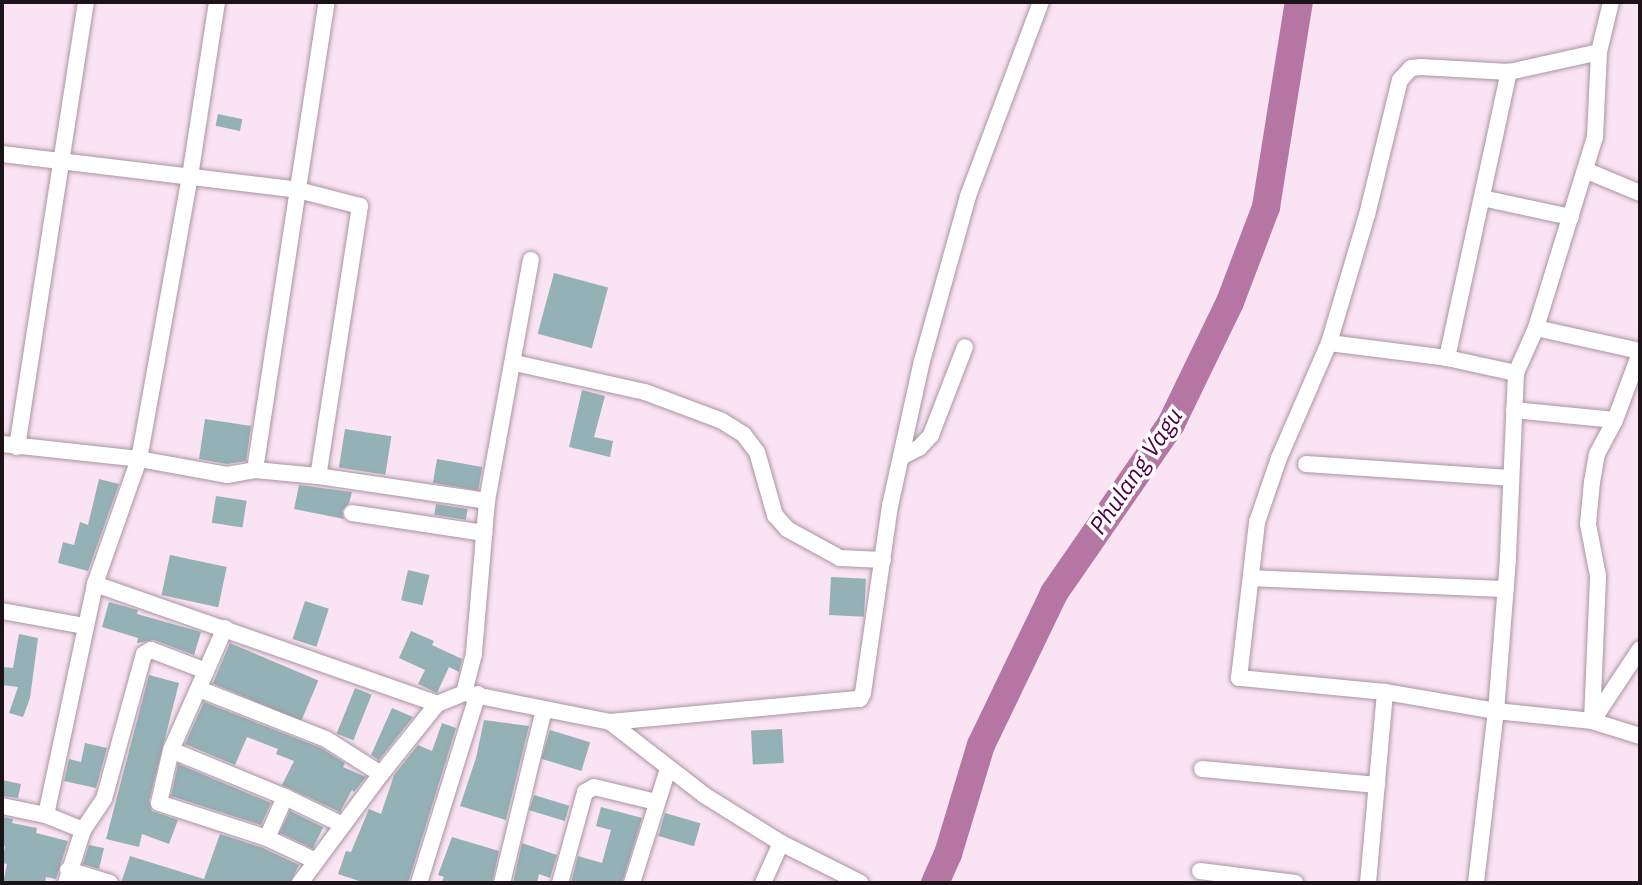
<!DOCTYPE html>
<style>
body{margin:0}
#map{position:relative;width:1642px;height:885px;overflow:hidden;background:#fae3f2;font-family:"IBM Plex Sans",sans-serif}
div>[style]{position:absolute}
[style*='--x']{left:calc(var(--x)*1px);top:calc(var(--y)*1px);width:calc(var(--w)*1px);rotate:calc(var(--a)*1deg)}
.river>*{height:28px;margin:-14px;padding:0 14px;transform-origin:14px;border-radius:14px;background:#b576a4}
.building>*{inset:0;background:#94b1b6;transform-origin:0 0}
.roads{filter:drop-shadow(0 0 2px #a994a2) drop-shadow(0 0 2px #a994a2)}
.minor>*{height:16px;margin:-8px;padding:0 8px;transform-origin:8px;border-radius:8px;background:#fff}
span{translate:-50% -50%;white-space:nowrap;text-align:center;line-height:1.15;-webkit-text-stroke:7px #fff;paint-order:stroke}
.water-label{font-size:24px;color:#4f0041;font-style:italic}
.frame{position:absolute;inset:0;border:4px solid #1b1318;pointer-events:none}
</style>
<div id="map">
<div class="river">
<div style="--x:935;--y:883;--w:32;--a:-66"></div>
<div style="--x:948;--y:854;--w:114;--a:-73.2"></div>
<div style="--x:981;--y:745;--w:169;--a:-64.3"></div>
<div style="--x:1054;--y:593;--w:206;--a:-55.3"></div>
<div style="--x:1171;--y:424;--w:136;--a:-64.2"></div>
<div style="--x:1230;--y:302;--w:102;--a:-69.2"></div>
<div style="--x:1266;--y:207;--w:208;--a:-80.9"></div>
</div>
<div class="building">
<div style="left:218px;top:114px;width:25px;height:12px;rotate:12deg"></div>
<div style="left:554px;top:273px;width:56px;height:63px;rotate:15deg"></div>
<div style="clip-path:polygon(582px 390px,605px 396px,594px 437px,613px 441px,610px 457px,569px 447px)"></div>
<div style="clip-path:polygon(205px 419px,251px 426px,246px 461px,227px 464px,199px 459px)"></div>
<div style="left:345px;top:429px;width:47px;height:39px;rotate:9deg"></div>
<div style="left:437px;top:459px;width:46px;height:24px;rotate:10deg"></div>
<div style="clip-path:polygon(99px 479px,119px 484px,88px 571px,58px 563px,63px 542px,74px 545px,80px 522px,88px 525px)"></div>
<div style="clip-path:polygon(299px 485px,352px 492px,349px 503px,342px 511px,344px 519px,294px 509px)"></div>
<div style="left:216px;top:496px;width:31px;height:27px;rotate:9deg"></div>
<div style="left:436px;top:504px;width:32px;height:11px;rotate:9deg"></div>
<div style="left:170px;top:555px;width:58px;height:41px;rotate:12deg"></div>
<div style="left:408px;top:570px;width:22px;height:31px;rotate:13deg"></div>
<div style="left:831px;top:577px;width:35px;height:38px;rotate:3deg"></div>
<div style="left:305px;top:601px;width:25px;height:40px;rotate:18deg"></div>
<div style="clip-path:polygon(109px 602px,138px 610px,137px 614px,201px 632px,194px 655px,154px 640px,137px 643px,138px 638px,102px 627px)"></div>
<div style="clip-path:polygon(411px 631px,434px 641px,432px 645px,462px 659px,459px 672px,449px 667px,437px 693px,418px 684px,425px 670px,399px 658px)"></div>
<div style="clip-path:polygon(19px 634px,38px 638px,30px 698px,23px 717px,9px 713px,18px 687px,2px 685px,2px 667px,13px 668px)"></div>
<div style="left:230px;top:643px;width:96px;height:44px;rotate:23deg"></div>
<div style="clip-path:polygon(149px 675px,179px 683px,149px 801px,152px 811px,178px 820px,169px 844px,142px 834px,139px 847px,106px 839px)"></div>
<div style="left:355px;top:688px;width:18px;height:49px;rotate:22deg"></div>
<div style="clip-path:polygon(204px 702px,321px 748px,345px 763px,343px 767px,366px 777px,354px 792px,352px 790px,340px 812px,282px 785px,294px 761px,276px 754px,278px 749px,247px 737px,235px 765px,185px 744px)"></div>
<div style="clip-path:polygon(392px 708px,413px 717px,379px 760px,371px 755px)"></div>
<div style="clip-path:polygon(484px 720px,529px 726px,506px 820px,460px 806px,476px 758px)"></div>
<div style="clip-path:polygon(442px 723px,456px 728px,409px 880px,406px 883px,365px 883px,338px 874px,346px 851px,351px 852px,369px 809px,381px 814px,394px 775px,418px 745px,432px 751px)"></div>
<div style="left:782px;top:729px;width:34px;height:31px;rotate:87deg"></div>
<div style="left:550px;top:730px;width:42px;height:30px;rotate:17deg"></div>
<div style="clip-path:polygon(85px 743px,107px 748px,96px 788px,64px 781px,69px 759px,81px 762px)"></div>
<div style="clip-path:polygon(178px 764px,271px 803px,261px 825px,171px 796px)"></div>
<div style="clip-path:polygon(2px 780px,21px 784px,18px 798px,2px 796px)"></div>
<div style="left:534px;top:795px;width:37px;height:16px;rotate:17deg"></div>
<div style="clip-path:polygon(601px 807px,642px 818px,622px 883px,571px 883px,578px 856px,602px 863px,611px 830px,596px 826px)"></div>
<div style="left:290px;top:811px;width:37px;height:24px;rotate:26deg"></div>
<div style="left:665px;top:813px;width:37px;height:24px;rotate:16deg"></div>
<div style="clip-path:polygon(2px 817px,13px 819px,12px 823px,37px 828px,36px 833px,68px 841px,56px 879px,46px 877px,45px 883px,3px 883px,7px 864px,2px 863px,5px 846px,2px 846px)"></div>
<div style="clip-path:polygon(220px 834px,263px 848px,299px 865px,290px 883px,121px 883px,130px 856px,204px 879px)"></div>
<div style="clip-path:polygon(452px 837px,499px 851px,492px 883px,441px 883px,444px 877px,438px 875px)"></div>
<div style="clip-path:polygon(522px 843px,557px 855px,550px 878px,539px 874px,537px 883px,513px 883px)"></div>
<div style="clip-path:polygon(89px 845px,104px 848px,99px 869px,83px 864px)"></div>
</div>
<div class="roads">
<div class="minor">
<div style="--x:217;--y:2;--w:176;--a:98.8"></div>
<div style="--x:190;--y:176;--w:288;--a:100.2"></div>
<div style="--x:139;--y:459;--w:133;--a:109.4"></div>
<div style="--x:95;--y:584;--w:362;--a:19.3"></div>
<div style="--x:437;--y:704;--w:29;--a:-22"></div>
<div style="--x:464;--y:693;--w:149;--a:11.2"></div>
<div style="--x:610;--y:722;--w:119;--a:37.8"></div>
<div style="--x:704;--y:795;--w:91;--a:31.9"></div>
<div style="--x:781;--y:843;--w:89;--a:26.6"></div>
<div style="--x:1611;--y:2;--w:51;--a:103.5"></div>
<div style="--x:1599;--y:52;--w:85;--a:92.7"></div>
<div style="--x:1595;--y:137;--w:200;--a:107.2"></div>
<div style="--x:1536;--y:328;--w:107;--a:12.5"></div>
<div style="--x:2;--y:154;--w:298;--a:6.9"></div>
<div style="--x:298;--y:190;--w:64;--a:14.5"></div>
<div style="--x:360;--y:206;--w:273;--a:98.8"></div>
<div style="--x:1585;--y:170;--w:60;--a:22.7"></div>
<div style="--x:1482;--y:198;--w:91;--a:12.1"></div>
<div style="--x:1536;--y:328;--w:49;--a:114"></div>
<div style="--x:1516;--y:373;--w:186;--a:92.5"></div>
<div style="--x:1508;--y:559;--w:152;--a:94.5"></div>
<div style="--x:1496;--y:711;--w:97;--a:5.9"></div>
<div style="--x:1592;--y:721;--w:50;--a:17.4"></div>
<div style="--x:1329;--y:343;--w:119;--a:7.2"></div>
<div style="--x:1447;--y:358;--w:71;--a:12.3"></div>
<div style="--x:1447;--y:358;--w:293;--a:-77.8"></div>
<div style="--x:515;--y:363;--w:133;--a:12.6"></div>
<div style="--x:645;--y:392;--w:82;--a:20.6"></div>
<div style="--x:722;--y:421;--w:26;--a:32"></div>
<div style="--x:744;--y:435;--w:21;--a:53"></div>
<div style="--x:757;--y:452;--w:66;--a:74.1"></div>
<div style="--x:775;--y:515;--w:18;--a:49"></div>
<div style="--x:787;--y:529;--w:60;--a:28.7"></div>
<div style="--x:840;--y:558;--w:43;--a:2.7"></div>
<div style="--x:1514;--y:410;--w:101;--a:5.7"></div>
<div style="--x:2;--y:444;--w:138;--a:6.2"></div>
<div style="--x:139;--y:459;--w:89;--a:10.3"></div>
<div style="--x:227;--y:475;--w:28;--a:-10"></div>
<div style="--x:255;--y:470;--w:63;--a:5.4"></div>
<div style="--x:318;--y:476;--w:171;--a:8.4"></div>
<div style="--x:487;--y:501;--w:154;--a:94.9"></div>
<div style="--x:474;--y:654;--w:40;--a:104.4"></div>
<div style="--x:17;--y:447;--w:450;--a:-81.2"></div>
<div style="--x:901;--y:457;--w:20;--a:-27"></div>
<div style="--x:919;--y:448;--w:18;--a:-47"></div>
<div style="--x:931;--y:435;--w:94;--a:-68.9"></div>
<div style="--x:1306;--y:464;--w:204;--a:3.9"></div>
<div style="--x:255;--y:470;--w:474;--a:-81.3"></div>
<div style="--x:487;--y:501;--w:245;--a:-79.7"></div>
<div style="--x:352;--y:513;--w:134;--a:8.6"></div>
<div style="--x:1251;--y:578;--w:255;--a:2.5"></div>
<div style="--x:2;--y:611;--w:83;--a:10.4"></div>
<div style="--x:206;--y:671;--w:86;--a:113.9"></div>
<div style="--x:171;--y:750;--w:54;--a:102.8"></div>
<div style="--x:159;--y:803;--w:114;--a:18"></div>
<div style="--x:267;--y:838;--w:54;--a:25.1"></div>
<div style="--x:199;--y:689;--w:136;--a:21.5"></div>
<div style="--x:326;--y:739;--w:65;--a:32.5"></div>
<div style="--x:1593;--y:720;--w:85;--a:-56.5"></div>
<div style="--x:1592;--y:721;--w:145;--a:-87.6"></div>
<div style="--x:1598;--y:576;--w:53;--a:-100.9"></div>
<div style="--x:1588;--y:524;--w:42;--a:-84.6"></div>
<div style="--x:1592;--y:482;--w:28;--a:-80"></div>
<div style="--x:1597;--y:454;--w:38;--a:-62"></div>
<div style="--x:1615;--y:420;--w:72;--a:-69.5"></div>
<div style="--x:610;--y:722;--w:251;--a:-5.3"></div>
<div style="--x:860;--y:699;--w:7;--a:-63"></div>
<div style="--x:863;--y:693;--w:189;--a:-81.8"></div>
<div style="--x:890;--y:506;--w:148;--a:-77.6"></div>
<div style="--x:922;--y:361;--w:171;--a:-74.4"></div>
<div style="--x:968;--y:196;--w:207;--a:-69.4"></div>
<div style="--x:171;--y:750;--w:123;--a:22.4"></div>
<div style="--x:285;--y:797;--w:64;--a:25.8"></div>
<div style="--x:1202;--y:769;--w:176;--a:5.2"></div>
<div style="--x:2;--y:806;--w:45;--a:11.6"></div>
<div style="--x:83;--y:830;--w:40;--a:-158"></div>
<div style="--x:46;--y:815;--w:236;--a:-78"></div>
<div style="--x:267;--y:838;--w:45;--a:-66.3"></div>
<div style="--x:68;--y:870;--w:44;--a:17.2"></div>
<div style="--x:1200;--y:871;--w:96;--a:7.2"></div>
<div style="--x:66;--y:883;--w:56;--a:-72.2"></div>
<div style="--x:83;--y:830;--w:37;--a:-56"></div>
<div style="--x:104;--y:799;--w:150;--a:-74.6"></div>
<div style="--x:144;--y:654;--w:8;--a:-30"></div>
<div style="--x:151;--y:650;--w:59;--a:20.9"></div>
<div style="--x:206;--y:671;--w:47;--a:-66.2"></div>
<div style="--x:300;--y:883;--w:136;--a:-53.4"></div>
<div style="--x:381;--y:774;--w:90;--a:-51.3"></div>
<div style="--x:419;--y:883;--w:198;--a:-72.7"></div>
<div style="--x:502;--y:883;--w:178;--a:-76.4"></div>
<div style="--x:560;--y:883;--w:94;--a:-74.6"></div>
<div style="--x:585;--y:792;--w:10;--a:-29"></div>
<div style="--x:594;--y:787;--w:64;--a:13.6"></div>
<div style="--x:632;--y:883;--w:120;--a:-72.5"></div>
<div style="--x:763;--y:883;--w:44;--a:-65.8"></div>
<div style="--x:1368;--y:883;--w:192;--a:-84.9"></div>
<div style="--x:1476;--y:883;--w:173;--a:-83.4"></div>
<div style="--x:1496;--y:711;--w:113;--a:-170.3"></div>
<div style="--x:1385;--y:692;--w:147;--a:-174.5"></div>
<div style="--x:1239;--y:678;--w:157;--a:-83.4"></div>
<div style="--x:1257;--y:522;--w:68;--a:-71"></div>
<div style="--x:1279;--y:458;--w:125;--a:-66.5"></div>
<div style="--x:1329;--y:343;--w:134;--a:-73.5"></div>
<div style="--x:1367;--y:215;--w:139;--a:-76.3"></div>
<div style="--x:1400;--y:80;--w:16;--a:-47"></div>
<div style="--x:1411;--y:68;--w:10;--a:-6"></div>
<div style="--x:1421;--y:67;--w:88;--a:3.3"></div>
<div style="--x:1509;--y:72;--w:92;--a:-12.5"></div>
</div>
</div>
<div class="water-label">
<span style="left:1136px;top:471px;rotate:-56deg">Phulang Vagu</span>
</div>
<div class="frame"></div>
</div>
